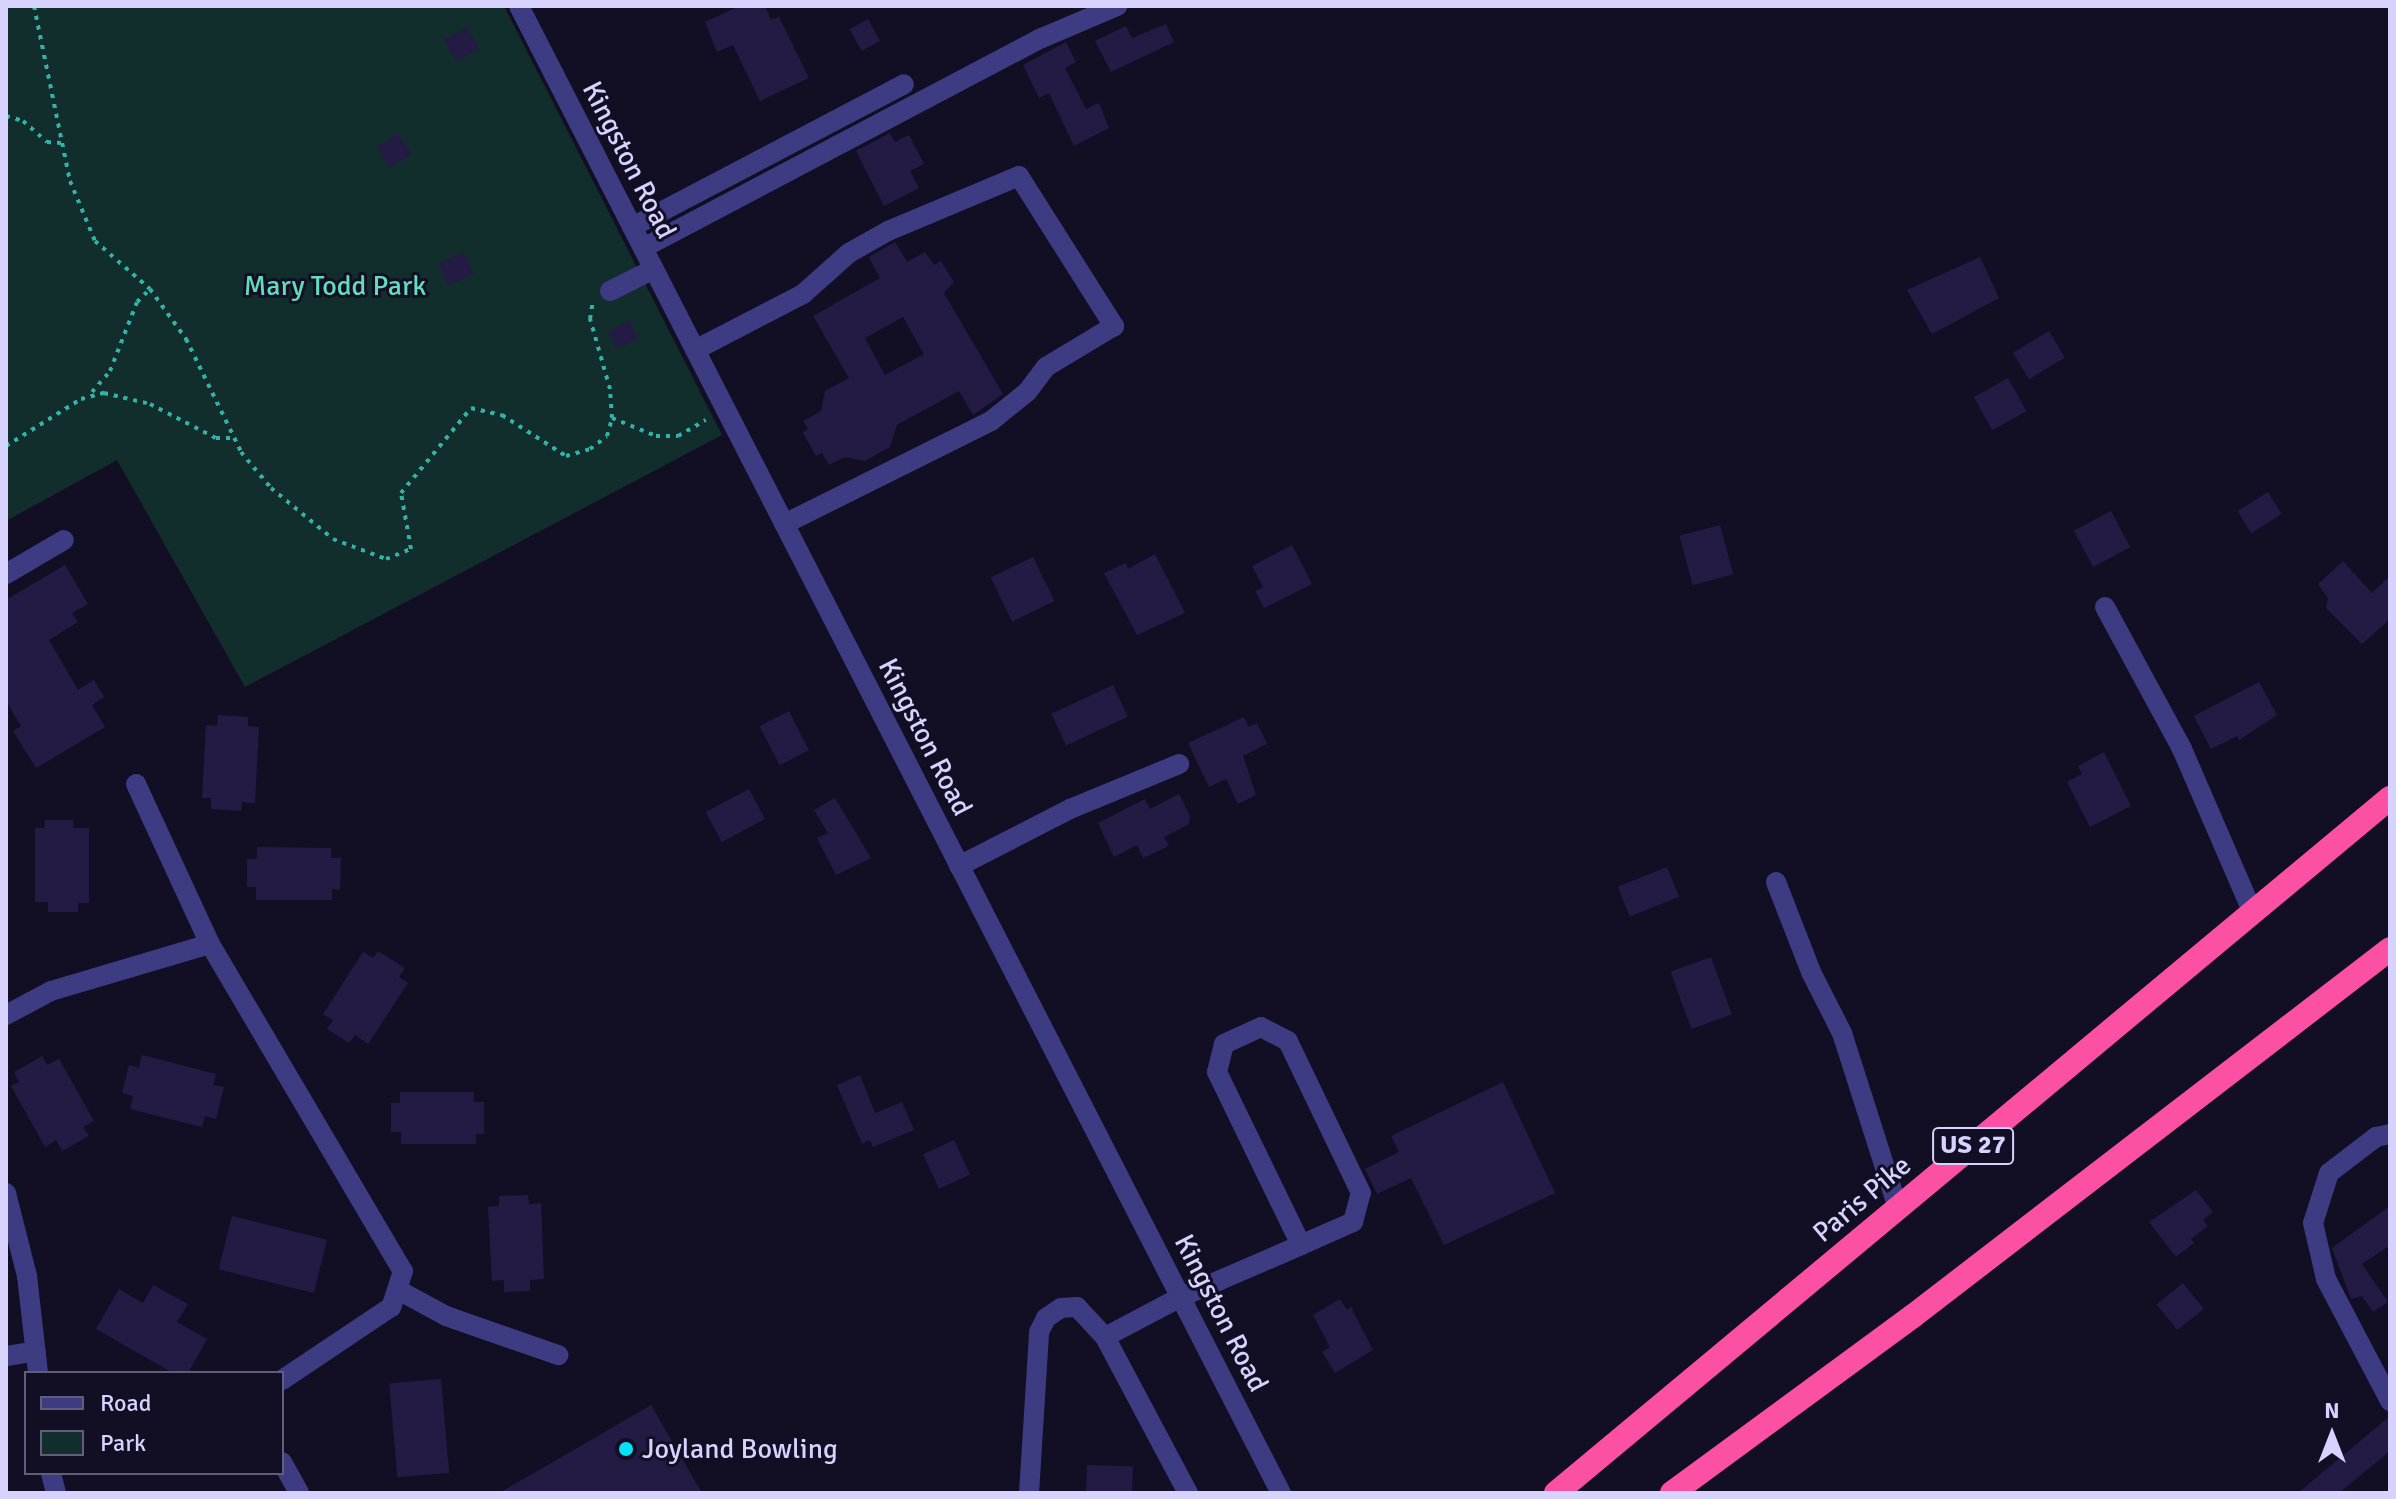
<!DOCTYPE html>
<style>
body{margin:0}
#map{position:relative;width:2396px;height:1499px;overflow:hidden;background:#120f24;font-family:Signika,sans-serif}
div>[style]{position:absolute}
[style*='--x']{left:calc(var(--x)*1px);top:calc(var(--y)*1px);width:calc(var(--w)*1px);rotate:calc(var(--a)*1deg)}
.green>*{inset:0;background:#122e2c}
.building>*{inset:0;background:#231b44;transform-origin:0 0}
.path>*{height:4px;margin-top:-2px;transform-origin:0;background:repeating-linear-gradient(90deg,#31b3aa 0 4px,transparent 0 10px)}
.minor>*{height:20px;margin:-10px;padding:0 10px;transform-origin:10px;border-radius:10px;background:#3d3b82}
.highway>*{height:24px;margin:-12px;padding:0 12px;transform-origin:12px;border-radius:12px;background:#fb50a4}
.dots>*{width:22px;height:22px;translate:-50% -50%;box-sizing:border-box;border:4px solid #120f24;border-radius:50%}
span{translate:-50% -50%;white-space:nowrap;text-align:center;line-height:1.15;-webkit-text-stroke:6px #120f24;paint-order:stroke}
.shield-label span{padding:2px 6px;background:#120f24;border:2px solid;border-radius:6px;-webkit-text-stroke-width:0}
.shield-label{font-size:26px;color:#d7d2fe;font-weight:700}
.street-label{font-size:28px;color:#d7d2fe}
.park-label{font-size:28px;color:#60ddbc}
.poi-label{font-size:28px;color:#d7d2fe}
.left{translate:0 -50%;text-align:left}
.frame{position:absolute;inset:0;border:8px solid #d7d2fe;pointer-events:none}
.legend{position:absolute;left:24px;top:1371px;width:260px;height:104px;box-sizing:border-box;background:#120f24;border:2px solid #615d7b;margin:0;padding:10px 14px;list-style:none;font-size:24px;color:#d7d2fe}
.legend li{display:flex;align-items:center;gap:16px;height:40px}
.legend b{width:40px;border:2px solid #615d7b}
.north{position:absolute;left:2292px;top:1395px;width:80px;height:80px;-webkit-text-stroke:6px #120f24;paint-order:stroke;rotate:0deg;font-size:22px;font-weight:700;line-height:32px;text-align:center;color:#d7d2fe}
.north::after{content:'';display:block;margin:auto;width:28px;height:36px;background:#d7d2fe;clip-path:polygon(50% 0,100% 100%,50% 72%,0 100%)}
</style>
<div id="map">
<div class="green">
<div style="clip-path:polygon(6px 6px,504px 6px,722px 435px,245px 687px,117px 460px,6px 521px)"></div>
</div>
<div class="building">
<div style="clip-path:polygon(740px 6px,765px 6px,771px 20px,779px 17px,809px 78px,760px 101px,733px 45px,717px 52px,705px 22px)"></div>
<div style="left:868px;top:19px;width:25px;height:21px;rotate:61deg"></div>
<div style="clip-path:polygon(1166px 24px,1174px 42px,1111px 72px,1095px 41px,1126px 26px,1132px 38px)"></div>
<div style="left:467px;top:27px;width:25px;height:26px;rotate:61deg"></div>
<div style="clip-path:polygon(1066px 42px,1076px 62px,1065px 68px,1086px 109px,1099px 103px,1109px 128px,1074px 146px,1049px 93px,1039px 98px,1023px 65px)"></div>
<div style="left:398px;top:133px;width:25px;height:26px;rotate:56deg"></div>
<div style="clip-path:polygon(890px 133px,895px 142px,909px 135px,924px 164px,910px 171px,919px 188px,884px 206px,856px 151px)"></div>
<div style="clip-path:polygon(evenodd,895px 242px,907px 262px,925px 252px,934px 265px,941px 261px,954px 282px,944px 293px,1003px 394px,973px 415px,959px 391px,897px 425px,890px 447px,865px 461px,845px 457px,829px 465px,822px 453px,816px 456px,803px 433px,808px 429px,803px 421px,821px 411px,825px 391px,849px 378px,813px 316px,880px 278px,869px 257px,895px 242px,903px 317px,924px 354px,885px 375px,865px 338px,903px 317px)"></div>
<div style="left:464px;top:252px;width:24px;height:28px;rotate:66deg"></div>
<div style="clip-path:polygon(1980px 257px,1999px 298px,1932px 334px,1907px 290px)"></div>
<div style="left:630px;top:321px;width:20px;height:24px;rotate:66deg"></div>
<div style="left:2049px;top:331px;width:31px;height:42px;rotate:59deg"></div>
<div style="left:2008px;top:378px;width:38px;height:39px;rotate:61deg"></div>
<div style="left:2268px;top:492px;width:26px;height:36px;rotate:58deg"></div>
<div style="left:2111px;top:511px;width:41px;height:42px;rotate:62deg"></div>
<div style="left:1720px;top:525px;width:51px;height:42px;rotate:75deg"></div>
<div style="clip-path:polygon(1292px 545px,1312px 584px,1264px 608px,1255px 591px,1263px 587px,1252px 566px)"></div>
<div style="clip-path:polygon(1155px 554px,1185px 613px,1137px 635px,1104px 573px,1126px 563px,1128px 569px)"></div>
<div style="left:1033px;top:557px;width:49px;height:47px;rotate:64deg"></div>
<div style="clip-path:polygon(2343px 561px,2372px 593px,2390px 576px,2390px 619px,2362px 644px,2326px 608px,2328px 598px,2318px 584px)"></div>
<div style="clip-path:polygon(65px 565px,88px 604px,72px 613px,78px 622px,49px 640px,78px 690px,94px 680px,104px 697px,92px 705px,105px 727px,36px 768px,13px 731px,21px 726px,6px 701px,6px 600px)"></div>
<div style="clip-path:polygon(2259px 682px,2277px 715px,2239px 740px,2237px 736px,2211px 749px,2194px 716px)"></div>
<div style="left:1113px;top:685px;width:35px;height:68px;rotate:65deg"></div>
<div style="left:789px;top:711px;width:44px;height:33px;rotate:63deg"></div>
<div style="clip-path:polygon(218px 715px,248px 717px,248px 726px,259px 727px,255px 803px,242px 802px,241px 811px,211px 809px,211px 798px,202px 798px,206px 725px,217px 726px)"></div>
<div style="clip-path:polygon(1244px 717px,1249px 727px,1257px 723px,1267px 744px,1243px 756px,1256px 795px,1238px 804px,1226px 779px,1209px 787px,1188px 743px)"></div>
<div style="clip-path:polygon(2104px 752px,2131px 806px,2090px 827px,2067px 782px,2082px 774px,2078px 766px)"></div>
<div style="left:749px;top:789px;width:34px;height:49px;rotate:62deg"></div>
<div style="clip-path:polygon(1179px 794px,1190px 816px,1189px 824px,1164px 837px,1169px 846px,1143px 858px,1137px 845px,1114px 857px,1098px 823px,1145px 799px,1150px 809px)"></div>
<div style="clip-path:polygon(835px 798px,871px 858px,836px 875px,817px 838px,828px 833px,814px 810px)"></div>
<div style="clip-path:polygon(45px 820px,73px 820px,73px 828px,89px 828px,89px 903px,78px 903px,78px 912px,48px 912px,48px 902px,35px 902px,35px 828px,45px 828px)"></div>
<div style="clip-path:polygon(257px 847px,331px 848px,331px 858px,341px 858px,340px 890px,332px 889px,332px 900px,256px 900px,256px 887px,247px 887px,247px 859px,257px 859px)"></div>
<div style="left:1667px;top:867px;width:32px;height:53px;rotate:68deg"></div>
<div style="clip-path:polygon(378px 951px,405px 968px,399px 977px,408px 983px,368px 1044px,355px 1035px,349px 1043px,327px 1029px,333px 1020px,323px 1014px,363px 952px,373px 958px)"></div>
<div style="left:1711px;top:957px;width:61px;height:43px;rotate:70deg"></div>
<div style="clip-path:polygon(142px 1055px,216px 1074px,213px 1085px,224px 1087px,216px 1119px,205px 1116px,202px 1127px,130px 1109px,133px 1096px,122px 1093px,129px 1065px,139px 1068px)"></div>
<div style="clip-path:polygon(42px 1056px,47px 1065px,59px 1059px,94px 1121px,83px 1127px,89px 1136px,62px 1151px,56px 1140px,45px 1147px,11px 1086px,19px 1082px,14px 1072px)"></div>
<div style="clip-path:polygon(860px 1075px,875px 1113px,902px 1102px,914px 1130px,873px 1147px,870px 1140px,862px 1144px,837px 1085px)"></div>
<div style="clip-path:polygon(1503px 1082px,1555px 1193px,1444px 1245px,1411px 1178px,1377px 1194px,1365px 1169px,1399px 1152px,1391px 1136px)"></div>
<div style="clip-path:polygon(400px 1092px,474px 1092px,474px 1102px,484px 1102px,484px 1134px,476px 1134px,476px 1144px,401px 1144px,401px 1132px,391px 1132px,391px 1103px,400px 1103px)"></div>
<div style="left:954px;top:1140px;width:38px;height:34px;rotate:65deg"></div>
<div style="clip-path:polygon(2196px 1190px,2213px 1212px,2203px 1220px,2208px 1226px,2191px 1239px,2194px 1243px,2176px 1257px,2149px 1222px)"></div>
<div style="clip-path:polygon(528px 1195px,529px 1204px,541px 1203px,544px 1279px,530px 1280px,530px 1291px,504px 1292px,504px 1280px,492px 1281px,488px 1207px,499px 1206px,499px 1196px)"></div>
<div style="clip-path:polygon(2390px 1206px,2390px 1245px,2362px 1264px,2388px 1302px,2373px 1312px,2362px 1296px,2351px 1299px,2332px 1248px)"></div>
<div style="left:232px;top:1216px;width:98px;height:55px;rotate:14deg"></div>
<div style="left:2183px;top:1283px;width:33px;height:34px;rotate:51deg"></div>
<div style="clip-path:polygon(153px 1285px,188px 1304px,177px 1322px,207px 1339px,188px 1373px,173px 1373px,96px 1329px,119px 1289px,143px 1303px)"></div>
<div style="clip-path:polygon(1340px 1299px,1347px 1310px,1351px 1307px,1373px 1350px,1335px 1373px,1322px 1352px,1330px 1347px,1313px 1315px)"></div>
<div style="left:441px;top:1379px;width:94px;height:52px;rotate:85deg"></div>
<div style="clip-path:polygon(651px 1405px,702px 1493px,499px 1493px,560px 1458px)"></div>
<div style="clip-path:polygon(2390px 1416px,2390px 1451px,2339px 1493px,2298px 1493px)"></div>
<div style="left:1087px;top:1465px;width:46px;height:28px;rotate:2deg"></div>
</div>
<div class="path">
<div style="--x:34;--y:6;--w:179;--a:78.4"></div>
<div style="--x:70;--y:181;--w:65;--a:67.4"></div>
<div style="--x:95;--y:241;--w:73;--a:41.1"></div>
<div style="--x:150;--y:289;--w:62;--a:54.2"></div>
<div style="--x:186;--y:339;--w:126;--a:64"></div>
<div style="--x:241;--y:452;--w:47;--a:50.2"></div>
<div style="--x:271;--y:488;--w:80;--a:39.4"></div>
<div style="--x:333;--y:539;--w:57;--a:20.7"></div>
<div style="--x:386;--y:559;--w:27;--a:-22"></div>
<div style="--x:411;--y:549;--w:57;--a:-100.1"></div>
<div style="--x:401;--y:493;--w:110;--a:-50.5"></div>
<div style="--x:471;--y:408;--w:32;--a:13"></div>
<div style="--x:502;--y:415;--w:76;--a:32.6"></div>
<div style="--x:566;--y:456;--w:25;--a:-16"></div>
<div style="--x:590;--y:449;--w:21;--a:-37"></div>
<div style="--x:607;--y:436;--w:19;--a:-74"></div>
<div style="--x:612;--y:418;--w:29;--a:-94"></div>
<div style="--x:610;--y:389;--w:73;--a:-105.9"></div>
<div style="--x:590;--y:319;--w:18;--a:-81"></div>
<div style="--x:6;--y:116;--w:18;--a:16"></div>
<div style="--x:23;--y:121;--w:32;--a:41"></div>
<div style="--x:47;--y:142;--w:14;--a:4"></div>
<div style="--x:92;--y:392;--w:28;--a:-49"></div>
<div style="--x:110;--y:371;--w:74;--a:-68.6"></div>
<div style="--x:137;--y:302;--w:18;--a:-45"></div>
<div style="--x:612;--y:418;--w:48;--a:22.2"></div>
<div style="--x:656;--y:436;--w:22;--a:0"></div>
<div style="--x:678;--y:436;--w:32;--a:-30"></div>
<div style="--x:6;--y:446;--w:89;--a:-32.1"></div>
<div style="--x:81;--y:399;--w:24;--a:-15"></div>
<div style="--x:104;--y:393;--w:47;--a:13.4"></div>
<div style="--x:150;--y:404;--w:74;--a:27.3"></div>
<div style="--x:216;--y:438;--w:20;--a:0"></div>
</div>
<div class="minor">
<div style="--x:519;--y:6;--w:1671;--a:62.87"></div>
<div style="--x:632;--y:227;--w:307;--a:-27.7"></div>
<div style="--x:643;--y:248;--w:451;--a:-27.8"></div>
<div style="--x:1042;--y:38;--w:82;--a:-23.1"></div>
<div style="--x:610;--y:291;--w:49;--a:-26.6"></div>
<div style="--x:695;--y:350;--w:122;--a:-27.4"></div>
<div style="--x:803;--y:294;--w:62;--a:-41.7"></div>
<div style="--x:849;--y:253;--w:45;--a:-29.4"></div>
<div style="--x:888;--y:231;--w:142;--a:-22.8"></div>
<div style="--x:1019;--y:176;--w:178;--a:57.7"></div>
<div style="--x:1114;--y:326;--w:79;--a:148.9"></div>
<div style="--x:1046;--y:367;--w:31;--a:127"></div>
<div style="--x:1027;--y:392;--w:46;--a:141.1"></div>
<div style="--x:991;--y:421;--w:231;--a:153.5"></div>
<div style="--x:6;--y:574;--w:67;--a:-30.4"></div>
<div style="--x:2105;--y:607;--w:162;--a:61.5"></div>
<div style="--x:2182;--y:749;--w:179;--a:66.6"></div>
<div style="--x:136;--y:784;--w:176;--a:65.2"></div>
<div style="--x:210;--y:944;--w:380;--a:59.5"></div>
<div style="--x:403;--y:1271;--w:38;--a:108"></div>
<div style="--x:391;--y:1307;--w:131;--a:146.2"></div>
<div style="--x:959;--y:866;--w:125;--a:-27.2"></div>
<div style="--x:1070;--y:809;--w:118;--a:-22.4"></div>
<div style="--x:1776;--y:882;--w:97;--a:68.7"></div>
<div style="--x:1811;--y:972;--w:68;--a:63.1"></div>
<div style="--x:1842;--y:1033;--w:184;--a:72.3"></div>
<div style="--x:6;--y:1015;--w:51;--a:-28.1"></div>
<div style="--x:51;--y:991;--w:166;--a:-16.5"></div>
<div style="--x:2390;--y:1134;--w:14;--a:168"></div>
<div style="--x:2376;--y:1137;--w:59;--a:142.5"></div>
<div style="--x:2329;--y:1173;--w:52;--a:107.7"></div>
<div style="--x:2313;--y:1223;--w:57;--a:76.9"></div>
<div style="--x:2326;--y:1279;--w:138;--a:62.3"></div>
<div style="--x:6;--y:1193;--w:86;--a:75.8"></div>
<div style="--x:27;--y:1276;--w:98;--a:83.5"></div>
<div style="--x:400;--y:1291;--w:52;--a:28.5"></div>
<div style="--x:446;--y:1316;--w:119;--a:19.2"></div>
<div style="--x:1105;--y:1337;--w:86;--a:-27.8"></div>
<div style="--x:1181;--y:1297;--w:131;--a:-23.4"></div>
<div style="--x:1301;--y:1245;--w:57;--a:-23.9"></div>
<div style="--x:1353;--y:1222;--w:30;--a:-75"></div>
<div style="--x:1361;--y:1193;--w:169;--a:-115.7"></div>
<div style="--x:1288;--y:1041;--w:30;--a:-153"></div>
<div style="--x:1261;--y:1027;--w:41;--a:155.3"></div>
<div style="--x:1224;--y:1044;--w:29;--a:104"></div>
<div style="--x:1217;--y:1072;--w:192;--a:64.1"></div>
<div style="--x:6;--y:1356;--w:30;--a:-9"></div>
<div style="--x:282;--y:1462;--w:35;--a:61"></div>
<div style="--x:51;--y:1473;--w:21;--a:76"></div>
<div style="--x:1029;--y:1493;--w:161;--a:-86.4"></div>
<div style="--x:1039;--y:1332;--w:16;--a:-63"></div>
<div style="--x:1046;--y:1318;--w:18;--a:-34"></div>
<div style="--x:1061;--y:1308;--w:16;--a:-4"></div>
<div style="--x:1077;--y:1307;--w:41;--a:47"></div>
<div style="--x:1105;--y:1337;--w:177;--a:62"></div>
</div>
<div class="highway">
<div style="--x:1556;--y:1493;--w:1086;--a:-39.81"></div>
<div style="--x:1672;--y:1493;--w:299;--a:-36.3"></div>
<div style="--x:1913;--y:1316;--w:602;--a:-37.57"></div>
</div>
<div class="dots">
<div style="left:626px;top:1449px;background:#05e1f7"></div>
</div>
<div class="shield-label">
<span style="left:1973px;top:1146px">US 27</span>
</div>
<div class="street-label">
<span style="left:629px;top:160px;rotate:63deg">Kingston Road</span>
<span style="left:925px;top:737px;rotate:63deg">Kingston Road</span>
<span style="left:1862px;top:1199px;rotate:-40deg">Paris Pike</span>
<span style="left:1221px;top:1313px;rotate:63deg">Kingston Road</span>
</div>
<div class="park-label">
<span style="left:335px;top:286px">Mary Todd Park</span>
</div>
<div class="poi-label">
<span class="left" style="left:642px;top:1449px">Joyland Bowling</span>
</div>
<div class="frame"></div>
<ul class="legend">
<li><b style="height:10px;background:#3d3b82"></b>Road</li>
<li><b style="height:22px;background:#122e2c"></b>Park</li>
</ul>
<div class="north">N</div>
</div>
